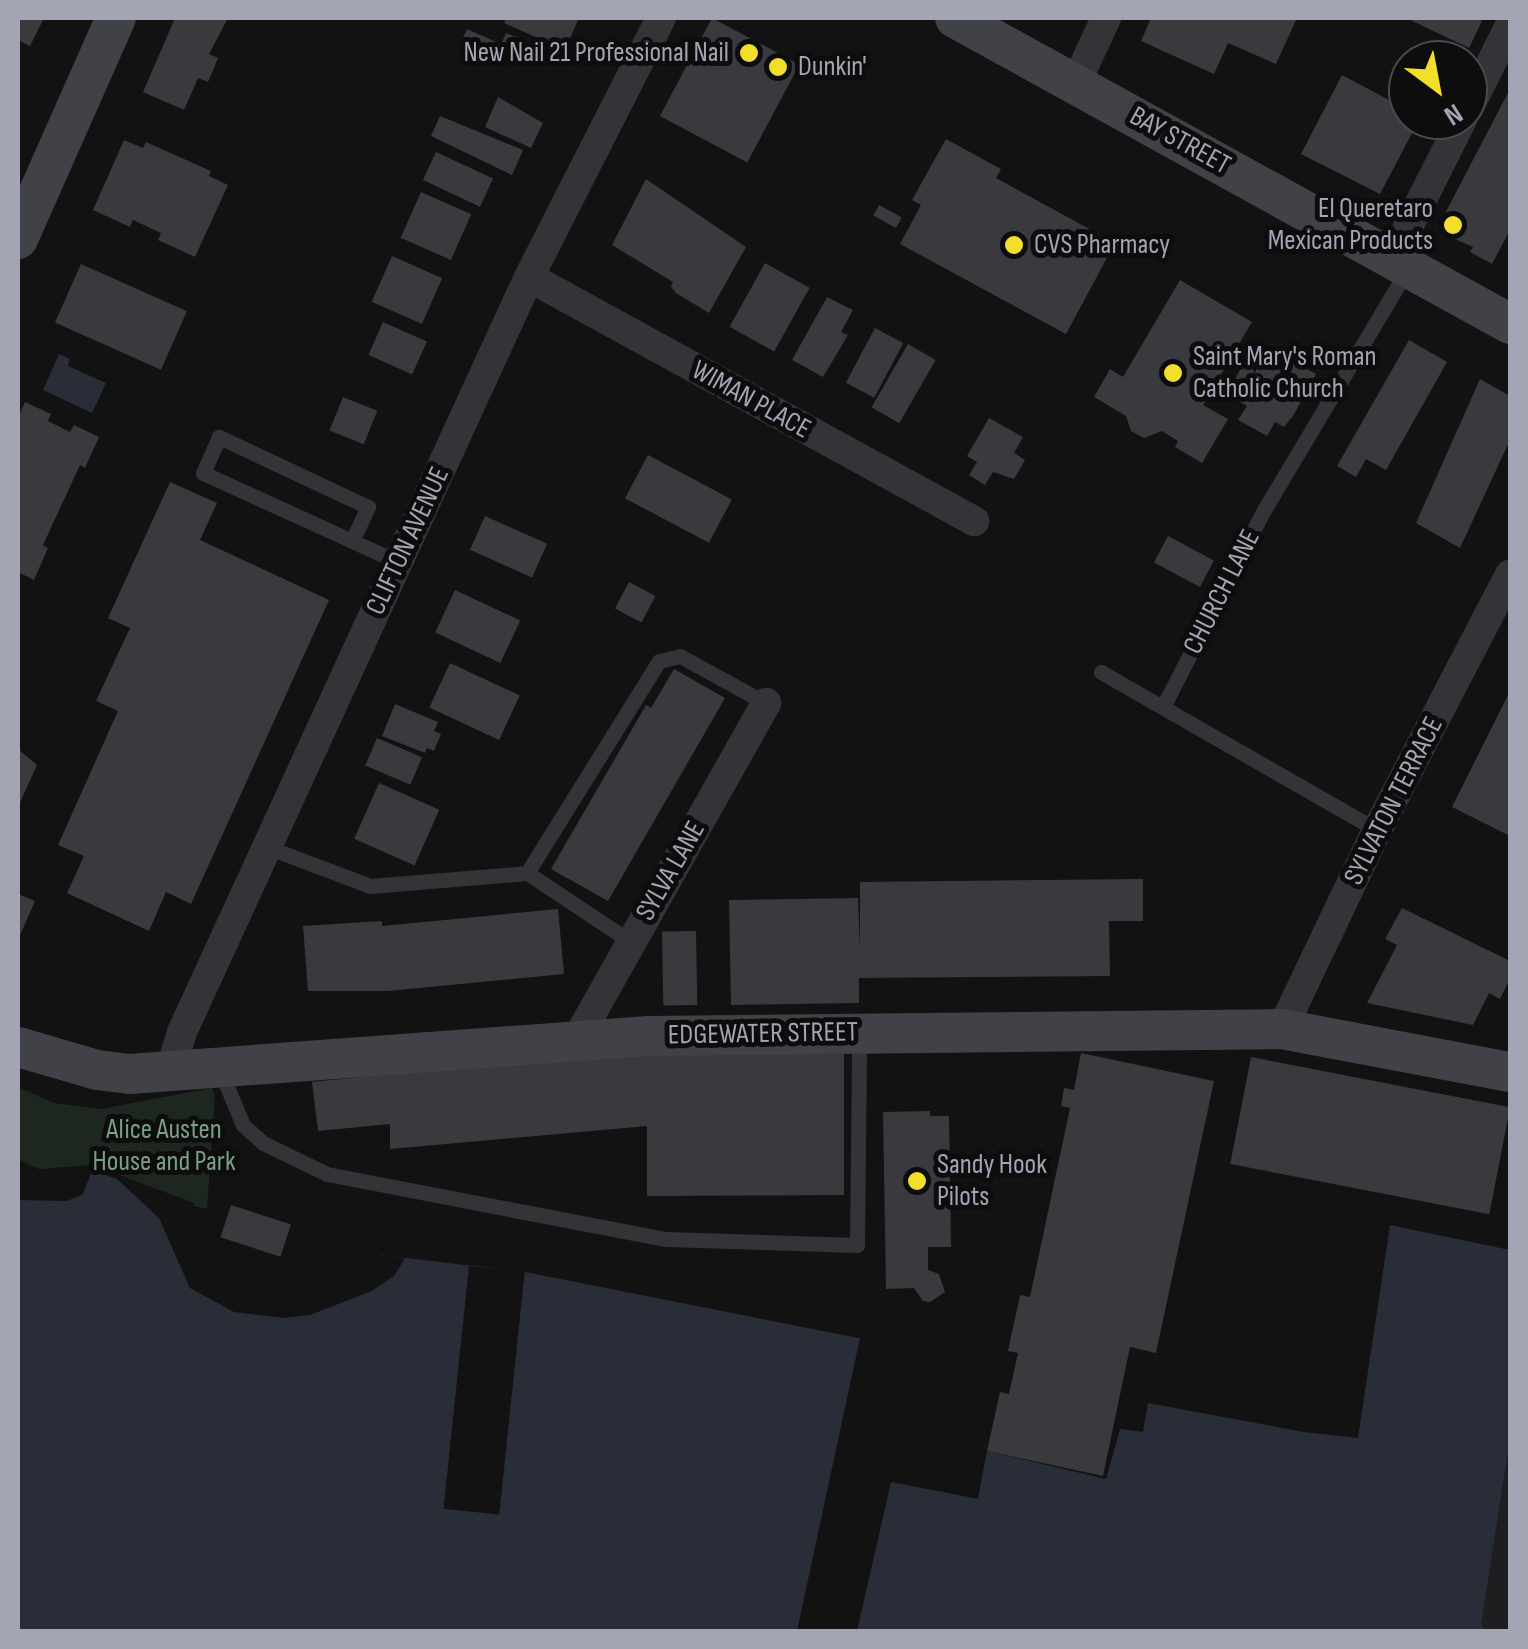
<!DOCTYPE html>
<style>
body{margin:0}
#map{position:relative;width:1528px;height:1649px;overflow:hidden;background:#121213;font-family:"Sofia Sans Condensed",sans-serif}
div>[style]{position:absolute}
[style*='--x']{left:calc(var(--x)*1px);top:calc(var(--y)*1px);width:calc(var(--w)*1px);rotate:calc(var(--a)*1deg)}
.built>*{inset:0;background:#1e1e20}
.green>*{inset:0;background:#1e2620}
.water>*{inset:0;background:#282d37}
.pier>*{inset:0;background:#121213;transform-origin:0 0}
.building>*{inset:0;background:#39393e;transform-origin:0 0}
.lane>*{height:15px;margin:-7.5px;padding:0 7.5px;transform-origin:7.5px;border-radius:7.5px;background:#333338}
.street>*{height:30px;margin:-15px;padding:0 15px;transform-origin:15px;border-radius:15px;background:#333338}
.secondary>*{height:40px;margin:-20px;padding:0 20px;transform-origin:20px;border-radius:20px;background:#414148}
.dots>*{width:28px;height:28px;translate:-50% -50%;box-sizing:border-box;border:5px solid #0d0d0e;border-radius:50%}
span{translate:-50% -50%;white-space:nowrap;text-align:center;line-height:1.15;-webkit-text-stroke:10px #0d0d0e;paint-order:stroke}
.poi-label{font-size:28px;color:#a3a4b4}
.right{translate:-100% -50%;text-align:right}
.left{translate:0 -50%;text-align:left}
.street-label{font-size:28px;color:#a3a4b4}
.park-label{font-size:28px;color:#7a9f85}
.frame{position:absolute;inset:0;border:20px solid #a3a4b4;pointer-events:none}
.north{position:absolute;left:1388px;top:40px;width:100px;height:100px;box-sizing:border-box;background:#0d0d0e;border:2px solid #494950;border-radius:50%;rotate:148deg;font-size:28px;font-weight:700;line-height:40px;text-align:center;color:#a3a4b4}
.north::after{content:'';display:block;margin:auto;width:35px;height:45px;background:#f2de2b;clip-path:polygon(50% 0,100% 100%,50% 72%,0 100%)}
</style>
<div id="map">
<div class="built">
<div style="clip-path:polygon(1510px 1440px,1510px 1631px,1488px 1631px,1481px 1625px)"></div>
</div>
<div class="green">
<div style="clip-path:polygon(18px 1087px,54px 1103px,101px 1109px,212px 1088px,215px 1095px,207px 1209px,38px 1174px,18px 1164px)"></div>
</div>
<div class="water">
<div style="clip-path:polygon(59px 354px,70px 359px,68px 366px,106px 383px,92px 413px,43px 390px)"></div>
<div style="clip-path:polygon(18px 1164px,38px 1174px,92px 1169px,191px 1208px,197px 1266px,225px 1279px,267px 1282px,381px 1255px,525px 1272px,889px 1344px,978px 1498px,987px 1451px,1106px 1479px,1120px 1429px,1143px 1432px,1148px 1403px,1304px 1432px,1358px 1438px,1390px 1225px,1510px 1250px,1510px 1440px,1481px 1625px,1488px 1631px,18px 1631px)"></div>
</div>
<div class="pier">
<div style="clip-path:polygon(18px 1159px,39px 1169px,93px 1165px,194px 1203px,202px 1263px,226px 1274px,267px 1277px,329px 1267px,369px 1254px,405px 1258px,394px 1276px,372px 1291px,310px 1315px,284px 1318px,234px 1312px,190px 1288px,159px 1218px,117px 1179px,92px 1170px,83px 1194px,67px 1201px,18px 1200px)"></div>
<div style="left:469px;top:1266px;width:56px;height:244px;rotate:6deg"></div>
<div style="clip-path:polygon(860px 1338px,889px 1344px,979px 1499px,891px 1482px,857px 1631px,797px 1631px)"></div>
</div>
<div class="building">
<div style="clip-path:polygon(18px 18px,44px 18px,30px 46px,18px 40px)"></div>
<div style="clip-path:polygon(175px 18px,228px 18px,209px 54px,218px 58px,208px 82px,198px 78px,184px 110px,143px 92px)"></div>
<div style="clip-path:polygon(507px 18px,572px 18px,578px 20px,565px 50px,504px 23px)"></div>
<div style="left:712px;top:18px;width:99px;height:111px;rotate:28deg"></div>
<div style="clip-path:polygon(1151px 18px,1297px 18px,1276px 64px,1228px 43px,1214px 74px,1141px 41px)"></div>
<div style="clip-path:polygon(1406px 18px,1476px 18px,1482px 21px,1469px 48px)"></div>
<div style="left:467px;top:29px;width:32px;height:14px;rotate:24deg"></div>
<div style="left:506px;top:33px;width:26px;height:21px;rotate:23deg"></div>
<div style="clip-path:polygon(1342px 75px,1408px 110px,1408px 120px,1419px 120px,1380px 194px,1301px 154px)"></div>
<div style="clip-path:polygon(1510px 89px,1510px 230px,1492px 264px,1470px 252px,1473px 247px,1444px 234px,1440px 223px)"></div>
<div style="clip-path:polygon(498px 97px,543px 123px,531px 148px,485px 127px)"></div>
<div style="clip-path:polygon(440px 116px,523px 150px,512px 175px,431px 136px)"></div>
<div style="clip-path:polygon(946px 139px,1001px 169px,996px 178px,1115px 243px,1066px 334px,900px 244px,921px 205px,912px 200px)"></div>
<div style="clip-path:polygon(124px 140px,143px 148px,146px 142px,211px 171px,209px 176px,228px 185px,195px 257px,158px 240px,161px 233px,133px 220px,130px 227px,93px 210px)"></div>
<div style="left:436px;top:152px;width:63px;height:31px;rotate:25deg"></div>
<div style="clip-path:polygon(646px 179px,746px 247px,709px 313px,676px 293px,671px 287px,673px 282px,612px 245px)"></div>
<div style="left:421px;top:192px;width:55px;height:50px;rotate:24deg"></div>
<div style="left:879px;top:205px;width:26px;height:12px;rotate:29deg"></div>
<div style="left:392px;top:256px;width:55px;height:50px;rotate:24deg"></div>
<div style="left:765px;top:263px;width:51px;height:73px;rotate:29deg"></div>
<div style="left:81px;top:264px;width:116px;height:64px;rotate:24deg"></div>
<div style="clip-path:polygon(1180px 280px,1252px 322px,1203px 405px,1228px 419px,1202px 463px,1175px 447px,1178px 441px,1162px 431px,1144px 438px,1131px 431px,1126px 416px,1094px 397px,1110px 369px,1123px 377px)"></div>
<div style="clip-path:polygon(827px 297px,853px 310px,841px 332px,848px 335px,823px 377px,792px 360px)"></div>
<div style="left:383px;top:322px;width:48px;height:36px;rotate:24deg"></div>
<div style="left:875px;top:328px;width:32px;height:62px;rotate:28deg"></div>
<div style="clip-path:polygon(1409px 340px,1447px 362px,1386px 470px,1366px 459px,1356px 477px,1337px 466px)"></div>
<div style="clip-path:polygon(1255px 342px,1316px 374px,1293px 416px,1284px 427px,1275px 422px,1267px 436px,1238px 420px,1247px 406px,1227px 394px)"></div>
<div style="left:908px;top:344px;width:32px;height:73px;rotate:30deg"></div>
<div style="clip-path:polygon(1480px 379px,1510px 396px,1510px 440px,1460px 548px,1416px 523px)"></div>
<div style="left:343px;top:397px;width:37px;height:36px;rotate:22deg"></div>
<div style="clip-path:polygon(25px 402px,51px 414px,48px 421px,70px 432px,74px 425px,99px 437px,85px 468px,80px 465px,43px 545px,48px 548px,34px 580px,18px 572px,18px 418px)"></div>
<div style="clip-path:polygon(989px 418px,1023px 437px,1014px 453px,1025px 460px,1014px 479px,993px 472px,985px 485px,969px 475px,977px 462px,967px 456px)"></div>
<div style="left:648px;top:455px;width:95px;height:49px;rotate:28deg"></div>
<div style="clip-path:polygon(170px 482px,217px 503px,200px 540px,329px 600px,191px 904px,166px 892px,149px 931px,67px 893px,84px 856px,58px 845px,118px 711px,96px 701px,130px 628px,108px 618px)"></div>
<div style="left:485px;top:516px;width:68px;height:37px;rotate:24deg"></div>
<div style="left:1168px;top:536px;width:52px;height:30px;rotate:28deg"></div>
<div style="left:629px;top:582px;width:30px;height:30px;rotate:28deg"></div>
<div style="left:455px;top:590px;width:72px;height:47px;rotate:25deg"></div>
<div style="left:450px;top:663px;width:77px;height:49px;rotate:25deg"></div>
<div style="clip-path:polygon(674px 669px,725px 698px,608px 901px,551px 869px,646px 705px,651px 708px)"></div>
<div style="clip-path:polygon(1510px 691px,1510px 836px,1452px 807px)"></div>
<div style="clip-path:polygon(395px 704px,438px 722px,434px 731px,441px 734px,434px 751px,427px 748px,425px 753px,382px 736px)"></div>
<div style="left:377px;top:738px;width:49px;height:30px;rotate:23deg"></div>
<div style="clip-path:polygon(18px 749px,37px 765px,18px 807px)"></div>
<div style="left:379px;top:783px;width:66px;height:61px;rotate:24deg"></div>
<div style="clip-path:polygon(1143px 879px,1143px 921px,1109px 921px,1110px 976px,859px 978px,859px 1003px,731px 1005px,729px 900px,858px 898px,860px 949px,860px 882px)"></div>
<div style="clip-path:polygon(18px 894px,35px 901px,18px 940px)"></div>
<div style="clip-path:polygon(1402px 908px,1510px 961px,1510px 978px,1500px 999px,1489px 993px,1473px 1025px,1367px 1003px,1397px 945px,1385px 939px)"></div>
<div style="clip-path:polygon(558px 909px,564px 974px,388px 991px,308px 991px,303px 926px,382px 921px,382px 926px)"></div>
<div style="left:696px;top:931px;width:74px;height:34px;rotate:89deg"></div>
<div style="clip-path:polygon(844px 1051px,844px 1195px,647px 1196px,647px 1126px,390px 1149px,390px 1124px,318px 1131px,312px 1082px,606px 1052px)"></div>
<div style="clip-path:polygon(1081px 1053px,1214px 1081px,1156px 1353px,1130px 1347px,1103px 1476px,987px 1451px,1000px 1392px,1009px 1394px,1018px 1353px,1008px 1351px,1020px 1295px,1030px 1297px,1070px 1108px,1061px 1106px,1064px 1088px,1074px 1090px)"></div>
<div style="left:1251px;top:1057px;width:264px;height:109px;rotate:11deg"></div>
<div style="clip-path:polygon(930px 1111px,930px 1116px,949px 1116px,951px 1247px,928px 1247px,928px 1270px,939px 1274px,945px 1292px,930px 1302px,923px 1301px,914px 1288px,886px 1289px,883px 1112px)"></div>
<div style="left:231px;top:1205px;width:63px;height:34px;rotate:18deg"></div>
</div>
<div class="lane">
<div style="--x:352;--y:541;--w:38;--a:-65"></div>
<div style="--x:368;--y:507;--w:165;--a:-154.8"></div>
<div style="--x:219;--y:437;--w:39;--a:114"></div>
<div style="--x:203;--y:473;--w:164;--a:24.5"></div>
<div style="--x:352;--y:541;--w:51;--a:24.5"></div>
<div style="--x:1101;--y:672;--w:318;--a:29.8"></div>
<div style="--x:1164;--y:705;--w:219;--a:-62.9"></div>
<div style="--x:1264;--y:510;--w:282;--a:-59.2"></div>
<div style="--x:267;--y:847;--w:110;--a:20.7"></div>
<div style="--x:370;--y:886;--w:158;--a:-4.7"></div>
<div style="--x:631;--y:942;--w:125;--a:-146.4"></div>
<div style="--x:527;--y:873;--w:250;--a:-58.1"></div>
<div style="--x:659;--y:661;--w:22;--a:-13"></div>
<div style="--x:680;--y:656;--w:98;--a:28.7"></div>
<div style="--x:220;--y:1070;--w:60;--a:67.3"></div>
<div style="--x:243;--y:1125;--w:27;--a:42"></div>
<div style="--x:263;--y:1143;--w:71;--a:25.8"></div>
<div style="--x:327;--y:1174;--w:345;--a:10.9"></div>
<div style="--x:666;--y:1239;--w:191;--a:1.8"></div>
<div style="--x:857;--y:1245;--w:208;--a:-89.4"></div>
</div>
<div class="street">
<div style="--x:1076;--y:83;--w:72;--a:-65.2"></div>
<div style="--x:1468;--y:109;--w:94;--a:-63.4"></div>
<div style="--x:1392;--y:259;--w:156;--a:-63.3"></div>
<div style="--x:529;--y:277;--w:508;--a:28.74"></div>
<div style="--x:1282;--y:1029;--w:221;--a:-64.5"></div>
<div style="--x:1377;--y:830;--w:288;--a:-62.5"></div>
<div style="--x:577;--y:1039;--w:386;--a:-60.6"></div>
<div style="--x:170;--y:1071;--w:41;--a:-72.9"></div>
<div style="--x:182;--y:1032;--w:831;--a:-65.32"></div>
<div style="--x:529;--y:277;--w:291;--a:-63"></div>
</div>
<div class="secondary">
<div style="--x:955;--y:18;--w:634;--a:28.87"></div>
<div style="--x:18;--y:239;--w:242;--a:-66.1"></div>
<div style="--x:18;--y:1047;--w:82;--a:16.2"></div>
<div style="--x:97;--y:1070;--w:33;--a:7"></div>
<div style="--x:130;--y:1074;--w:520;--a:-4.19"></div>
<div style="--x:649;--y:1036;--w:633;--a:-0.63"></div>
<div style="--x:1282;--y:1029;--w:232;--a:10.7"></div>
</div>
<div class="dots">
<div style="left:749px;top:53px;background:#f2de2b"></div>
<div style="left:778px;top:67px;background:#f2de2b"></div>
<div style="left:1453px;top:225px;background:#f2de2b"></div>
<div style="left:1014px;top:245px;background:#f2de2b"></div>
<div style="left:1173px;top:373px;background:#f2de2b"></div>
<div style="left:917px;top:1181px;background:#f2de2b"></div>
</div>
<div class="poi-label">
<span class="right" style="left:729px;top:53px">New Nail 21 Professional Nail</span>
<span class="left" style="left:798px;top:67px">Dunkin'</span>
<span class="right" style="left:1433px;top:225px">El Queretaro<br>Mexican Products</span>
<span class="left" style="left:1034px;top:245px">CVS Pharmacy</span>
<span class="left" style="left:1193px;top:373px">Saint Mary's Roman<br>Catholic Church</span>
<span class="left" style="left:937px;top:1181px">Sandy Hook<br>Pilots</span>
</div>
<div class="street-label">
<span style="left:1180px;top:141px;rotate:29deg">BAY STREET</span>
<span style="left:751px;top:400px;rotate:29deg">WIMAN PLACE</span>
<span style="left:408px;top:541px;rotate:-65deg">CLIFTON AVENUE</span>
<span style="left:1222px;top:592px;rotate:-63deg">CHURCH LANE</span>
<span style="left:1394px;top:801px;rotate:-63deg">SYLVATON TERRACE</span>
<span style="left:671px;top:871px;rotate:-60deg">SYLVA LANE</span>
<span style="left:763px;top:1034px;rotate:-1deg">EDGEWATER STREET</span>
</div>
<div class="park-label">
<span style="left:164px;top:1146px">Alice Austen<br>House and Park</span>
</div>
<div class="frame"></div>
<div class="north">N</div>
</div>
